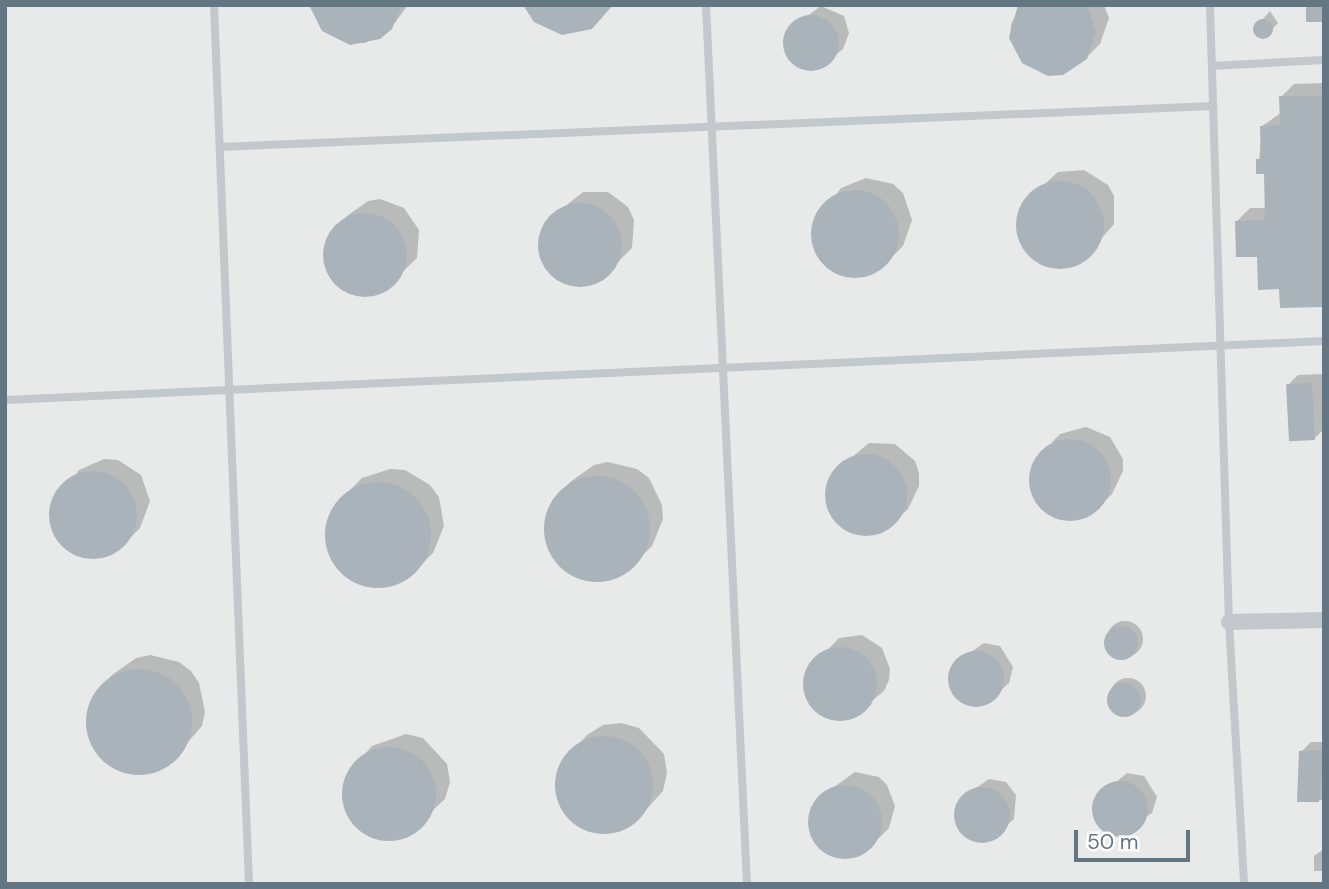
<!DOCTYPE html>
<style>
body{margin:0}
#map{position:relative;width:1329px;height:889px;overflow:hidden;background:#fafaf8;font-family:"DM Sans",sans-serif}
div>[style]{position:absolute}
[style*='--x']{left:calc(var(--x)*1px);top:calc(var(--y)*1px);width:calc(var(--w)*1px);rotate:calc(var(--a)*1deg)}
.built>*{inset:0;background:#e8e9e9;transform-origin:0 0}
.shadow>*{inset:0;background:#0003}
.round{border-radius:50%}
.building>*{inset:0;background:#aab3b9;transform-origin:0 0}
.service>*{height:8px;margin:-4px;padding:0 4px;transform-origin:4px;border-radius:4px;background:#c3c8cc}
.minor>*{height:16px;margin:-8px;padding:0 8px;transform-origin:8px;border-radius:8px;background:#c3c8cc}
span{translate:-50% -50%;white-space:nowrap;text-align:center;line-height:1.15;-webkit-text-stroke:7px #fff;paint-order:stroke}
.frame{position:absolute;inset:0;border:7px solid #657683;pointer-events:none}
.scale{position:absolute;left:1074px;top:830px;width:116px;height:32px;box-sizing:border-box;border:4px solid #657683;border-top:0;padding-left:9px;font-size:21px;line-height:24px;white-space:nowrap;color:#657683;-webkit-text-stroke:5px #fff;paint-order:stroke}
</style>
<div id="map">
<div class="built">
<div style="left:5px;top:5px;width:1319px;height:879px"></div>
</div>
<div class="shadow">
<div style="clip-path:polygon(312px 5px,408px 5px,391px 28px,365px 43px,350px 43px)"></div>
<div style="clip-path:polygon(1021px 5px,1104px 5px,1109px 18px,1100px 44px,1086px 58px,1010px 37px,1011px 24px)"></div>
<div style="clip-path:polygon(821px 6px,844px 16px,849px 33px,843px 49px,818px 69px,793px 62px,785px 47px,788px 30px)"></div>
<div style="clip-path:polygon(1270px 11px,1278px 23px,1266px 36px,1258px 35px,1255px 28px)"></div>
<div style="clip-path:polygon(1324px 83px,1324px 306px,1280px 287px,1237px 221px,1250px 208px,1266px 208px,1265px 172px,1258px 173px,1262px 126px,1281px 113px,1281px 97px,1294px 84px)"></div>
<div style="clip-path:polygon(1084px 170px,1108px 185px,1114px 196px,1114px 224px,1083px 260px,1056px 267px,1030px 255px,1022px 243px,1018px 230px,1023px 204px,1058px 172px)"></div>
<div style="clip-path:polygon(866px 178px,893px 184px,903px 193px,912px 220px,903px 246px,889px 260px,865px 275px,838px 272px,818px 253px,814px 226px,841px 188px)"></div>
<div style="clip-path:polygon(583px 192px,608px 192px,628px 207px,634px 220px,632px 248px,598px 282px,570px 284px,547px 269px,540px 244px,548px 220px)"></div>
<div style="clip-path:polygon(380px 199px,404px 208px,419px 230px,417px 258px,383px 291px,355px 294px,342px 288px,326px 267px,324px 254px,333px 230px,347px 216px,368px 201px)"></div>
<div style="clip-path:polygon(1322px 374px,1324px 429px,1314px 439px,1288px 385px,1298px 375px)"></div>
<div style="clip-path:polygon(1086px 427px,1110px 437px,1123px 459px,1123px 471px,1112px 494px,1098px 508px,1075px 519px,1063px 519px,1041px 507px,1034px 497px,1032px 470px,1049px 445px,1081px 438px,1051px 443px,1060px 434px)"></div>
<div style="clip-path:polygon(869px 443px,895px 444px,915px 461px,919px 473px,919px 486px,908px 509px,894px 523px,872px 534px,847px 529px,837px 522px,827px 498px,833px 473px)"></div>
<div style="clip-path:polygon(104px 459px,118px 460px,141px 475px,150px 501px,140px 528px,126px 542px,102px 557px,75px 553px,64px 546px,51px 521px,51px 508px,79px 470px)"></div>
<div style="clip-path:polygon(608px 462px,637px 469px,649px 478px,662px 505px,663px 519px,652px 546px,638px 560px,614px 578px,585px 579px,559px 565px,546px 539px,548px 509px,570px 482px,594px 465px)"></div>
<div style="clip-path:polygon(390px 469px,405px 470px,430px 485px,439px 497px,444px 526px,433px 553px,419px 567px,409px 578px,381px 587px,352px 580px,341px 571px,327px 545px,326px 530px,337px 503px,362px 478px)"></div>
<div class="round" style="left:1107px;top:621px;width:36px;height:36px"></div>
<div style="clip-path:polygon(862px 635px,882px 648px,890px 669px,889px 680px,884px 691px,851px 718px,828px 718px,810px 704px,805px 681px,808px 670px,839px 638px)"></div>
<div style="clip-path:polygon(984px 643px,1000px 646px,1013px 667px,1009px 683px,985px 704px,961px 700px,951px 677px,958px 661px)"></div>
<div style="clip-path:polygon(150px 655px,179px 662px,191px 671px,199px 683px,205px 712px,202px 726px,169px 764px,141px 773px,127px 772px,101px 757px,88px 731px,90px 702px,112px 675px,136px 658px)"></div>
<div class="round" style="left:1110px;top:678px;width:36px;height:36px"></div>
<div style="clip-path:polygon(621px 723px,639px 728px,664px 754px,667px 773px,663px 791px,637px 820px,621px 830px,603px 832px,584px 828px,569px 817px,559px 801px,557px 782px,561px 764px,587px 735px,603px 725px)"></div>
<div style="clip-path:polygon(406px 734px,423px 738px,447px 764px,450px 782px,445px 799px,404px 837px,370px 836px,355px 825px,345px 809px,347px 774px,372px 746px)"></div>
<div style="clip-path:polygon(1311px 742px,1324px 742px,1324px 800px,1299px 800px,1301px 752px)"></div>
<div style="clip-path:polygon(855px 772px,879px 777px,887px 785px,895px 806px,889px 828px,881px 836px,866px 850px,845px 857px,816px 841px,810px 818px,820px 797px)"></div>
<div style="clip-path:polygon(1127px 773px,1144px 776px,1157px 797px,1152px 813px,1120px 835px,1104px 830px,1094px 816px,1096px 799px)"></div>
<div style="clip-path:polygon(989px 779px,1006px 782px,1016px 795px,1014px 819px,990px 840px,966px 836px,956px 813px,963px 797px)"></div>
<div style="clip-path:polygon(1324px 849px,1324px 871px,1314px 871px,1314px 856px)"></div>
</div>
<div class="building">
<div style="clip-path:polygon(309px 5px,402px 5px,392px 29px,380px 39px,350px 45px,322px 31px)"></div>
<div style="clip-path:polygon(523px 5px,613px 5px,592px 29px,562px 35px,534px 22px)"></div>
<div style="clip-path:polygon(1018px 5px,1087px 5px,1096px 32px,1087px 59px,1063px 75px,1048px 76px,1022px 63px,1009px 38px)"></div>
<div style="left:1306px;top:5px;width:18px;height:17px"></div>
<div class="round" style="left:783px;top:15px;width:56px;height:56px"></div>
<div class="round" style="left:1253px;top:19px;width:20px;height:20px"></div>
<div style="clip-path:polygon(1279px 96px,1324px 96px,1324px 307px,1280px 308px,1279px 289px,1258px 290px,1257px 257px,1236px 257px,1235px 221px,1265px 220px,1264px 174px,1256px 174px,1256px 159px,1261px 159px,1260px 126px,1280px 125px)"></div>
<div class="round" style="left:1016px;top:181px;width:88px;height:88px"></div>
<div class="round" style="left:811px;top:190px;width:88px;height:88px"></div>
<div class="round" style="left:538px;top:203px;width:84px;height:84px"></div>
<div class="round" style="left:323px;top:213px;width:84px;height:84px"></div>
<div style="left:1312px;top:383px;width:57px;height:26px;rotate:87deg"></div>
<div class="round" style="left:1029px;top:439px;width:82px;height:82px"></div>
<div class="round" style="left:825px;top:454px;width:82px;height:82px"></div>
<div class="round" style="left:49px;top:471px;width:88px;height:88px"></div>
<div class="round" style="left:544px;top:476px;width:106px;height:106px"></div>
<div class="round" style="left:325px;top:482px;width:106px;height:106px"></div>
<div class="round" style="left:1104px;top:626px;width:34px;height:34px"></div>
<div class="round" style="left:803px;top:647px;width:74px;height:74px"></div>
<div class="round" style="left:948px;top:651px;width:56px;height:56px"></div>
<div class="round" style="left:86px;top:669px;width:106px;height:106px"></div>
<div class="round" style="left:1107px;top:683px;width:34px;height:34px"></div>
<div class="round" style="left:555px;top:736px;width:98px;height:98px"></div>
<div class="round" style="left:342px;top:747px;width:94px;height:94px"></div>
<div style="clip-path:polygon(1324px 750px,1319px 802px,1297px 802px,1299px 751px)"></div>
<div class="round" style="left:1092px;top:781px;width:56px;height:56px"></div>
<div class="round" style="left:808px;top:785px;width:74px;height:74px"></div>
<div class="round" style="left:954px;top:787px;width:56px;height:56px"></div>
</div>
<div class="service">
<div style="--x:214;--y:5;--w:880;--a:87.72"></div>
<div style="--x:706;--y:5;--w:880;--a:87.33"></div>
<div style="--x:1210;--y:5;--w:617;--a:88.24"></div>
<div style="--x:1229;--y:622;--w:262;--a:86.7"></div>
<div style="--x:1212;--y:66;--w:112;--a:-3.1"></div>
<div style="--x:220;--y:147;--w:994;--a:-2.36"></div>
<div style="--x:5;--y:400;--w:1320;--a:-2.56"></div>
</div>
<div class="minor">
<div style="--x:1229;--y:622;--w:95;--a:-1.2"></div>
</div>
<div class="frame"></div>
<div class="scale">50 m</div>
</div>
